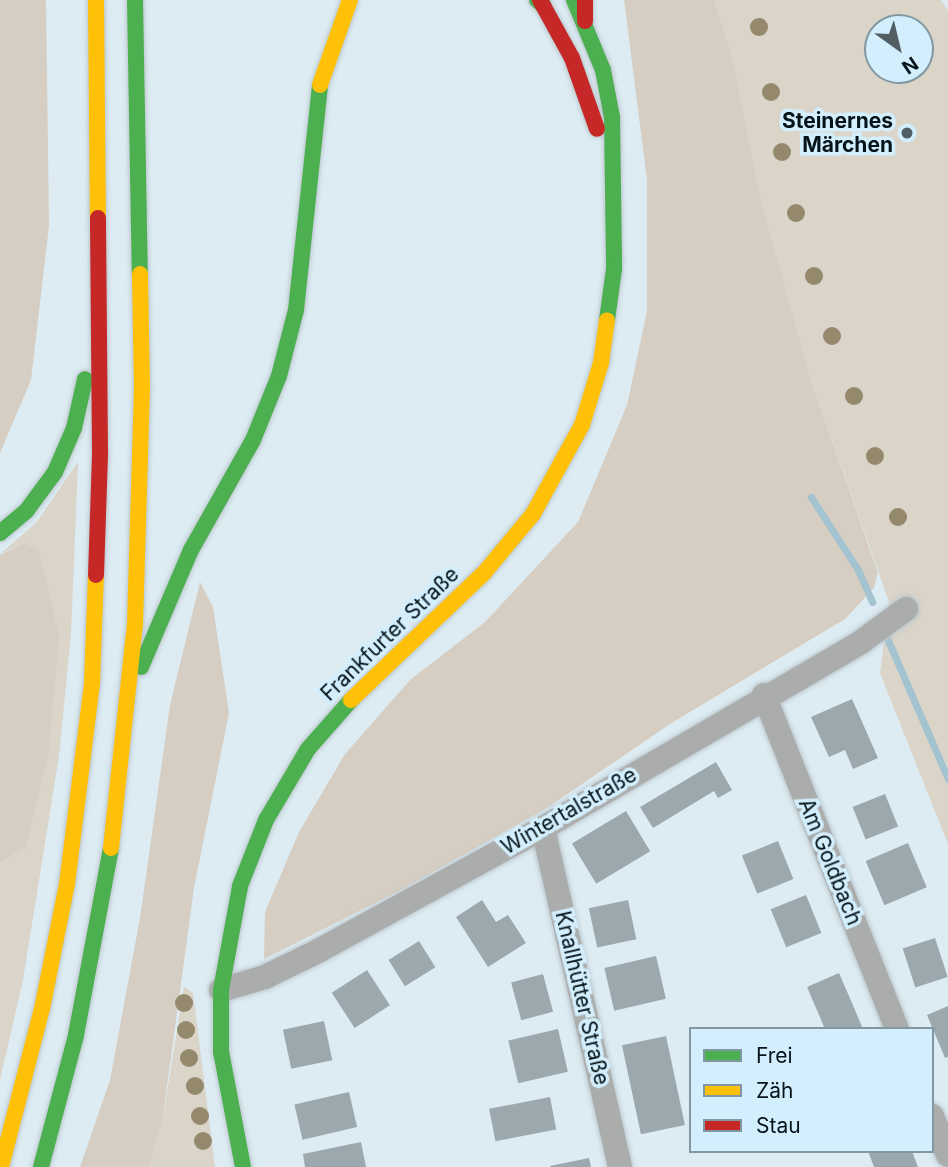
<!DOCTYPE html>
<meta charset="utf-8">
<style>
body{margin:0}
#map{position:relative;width:948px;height:1167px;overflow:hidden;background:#ddecf3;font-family:Inter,sans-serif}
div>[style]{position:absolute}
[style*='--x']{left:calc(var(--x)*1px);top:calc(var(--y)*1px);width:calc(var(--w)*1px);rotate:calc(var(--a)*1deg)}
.green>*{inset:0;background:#dad4c9}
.forest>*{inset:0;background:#d6cec2}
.stream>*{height:7px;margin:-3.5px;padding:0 3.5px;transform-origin:3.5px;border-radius:3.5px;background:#a3c3d1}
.building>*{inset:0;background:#9ba9af;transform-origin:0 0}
.roads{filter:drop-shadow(0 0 2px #bcc8ce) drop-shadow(0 0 2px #bcc8ce)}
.street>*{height:24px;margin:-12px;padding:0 12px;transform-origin:12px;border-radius:12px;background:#abadac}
.fast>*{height:16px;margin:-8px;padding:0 8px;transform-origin:8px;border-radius:8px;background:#4caf50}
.slow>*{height:16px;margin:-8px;padding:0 8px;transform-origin:8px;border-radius:8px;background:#ffc107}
.jam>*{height:16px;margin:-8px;padding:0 8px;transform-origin:8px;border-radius:8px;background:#c62828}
.trees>*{width:18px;height:18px;margin:-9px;border-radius:50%;background:#94886d}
.dots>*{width:19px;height:19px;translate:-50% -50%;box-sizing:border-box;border:4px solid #d3effd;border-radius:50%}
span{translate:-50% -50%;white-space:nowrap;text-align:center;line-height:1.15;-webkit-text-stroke:7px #d3effd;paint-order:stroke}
.poi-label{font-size:21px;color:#061318;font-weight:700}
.right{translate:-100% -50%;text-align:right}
.street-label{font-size:21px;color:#061318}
.legend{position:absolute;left:689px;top:1027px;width:245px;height:126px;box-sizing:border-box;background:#d3effd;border:2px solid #8197a1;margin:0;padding:9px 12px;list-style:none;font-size:21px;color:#061318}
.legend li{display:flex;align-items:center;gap:14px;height:35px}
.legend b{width:35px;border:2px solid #8197a1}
.north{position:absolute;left:864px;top:14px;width:70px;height:70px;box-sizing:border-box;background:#d3effd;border:2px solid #8197a1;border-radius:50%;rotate:146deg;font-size:19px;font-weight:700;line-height:28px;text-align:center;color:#061318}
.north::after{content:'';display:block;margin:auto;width:24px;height:32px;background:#515f65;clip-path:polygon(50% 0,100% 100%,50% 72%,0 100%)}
</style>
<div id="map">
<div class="green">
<div style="clip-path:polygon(evenodd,714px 0,941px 0,948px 11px,948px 844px,880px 673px,889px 602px,812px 383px,760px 196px,732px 55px,714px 0,878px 28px,920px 28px,920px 70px,878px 70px,878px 28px)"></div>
<div style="clip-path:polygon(78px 462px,71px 635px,59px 756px,23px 980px,0 1080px,0 862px,26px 846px,25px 543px,0 554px,36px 523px)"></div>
<div style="clip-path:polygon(184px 987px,193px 993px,215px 1167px,149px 1167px,162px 1123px)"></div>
</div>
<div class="forest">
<div style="clip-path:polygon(0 0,46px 0,49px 226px,31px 380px,0 453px)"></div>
<div style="clip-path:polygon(624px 0,714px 0,732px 55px,760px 196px,812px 383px,878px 573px,874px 588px,845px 619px,670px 724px,547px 808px,401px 890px,264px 959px,265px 912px,299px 832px,345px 754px,410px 680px,485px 622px,578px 522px,627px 405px,647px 311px,647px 180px)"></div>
<div style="clip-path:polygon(25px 543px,39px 551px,59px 636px,48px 756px,26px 847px,0 862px,0 555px)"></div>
<div style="clip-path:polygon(200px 582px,213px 607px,229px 713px,194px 888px,162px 1123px,149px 1167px,80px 1167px,110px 1080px,140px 918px,170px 705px)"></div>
</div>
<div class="stream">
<div style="--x:811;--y:497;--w:87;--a:57.2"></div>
<div style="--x:858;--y:570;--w:35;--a:66"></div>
<div style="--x:887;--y:638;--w:154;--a:66.6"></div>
</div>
<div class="building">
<div style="clip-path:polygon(852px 699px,878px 758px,853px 769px,845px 750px,829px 757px,811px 717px)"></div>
<div style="clip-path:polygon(716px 762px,732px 790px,718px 798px,714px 791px,653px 828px,640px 807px)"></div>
<div style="left:885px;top:794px;width:35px;height:35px;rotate:68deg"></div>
<div style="left:626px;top:811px;width:47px;height:63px;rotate:59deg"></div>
<div style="left:778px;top:841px;width:41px;height:39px;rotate:68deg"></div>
<div style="left:908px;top:843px;width:48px;height:46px;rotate:67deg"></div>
<div style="left:806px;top:895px;width:41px;height:38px;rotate:68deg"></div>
<div style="clip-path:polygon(482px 900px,496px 922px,508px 915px,526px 943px,488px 967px,456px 917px)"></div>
<div style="left:628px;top:900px;width:40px;height:40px;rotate:78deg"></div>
<div style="left:935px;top:938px;width:41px;height:34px;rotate:72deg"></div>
<div style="left:419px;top:941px;width:31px;height:36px;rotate:58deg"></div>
<div style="left:656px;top:956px;width:44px;height:53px;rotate:77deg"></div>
<div style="left:367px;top:970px;width:42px;height:42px;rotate:57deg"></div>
<div style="clip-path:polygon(839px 973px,852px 1003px,863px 1029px,825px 1029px,807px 987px)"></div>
<div style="left:543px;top:974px;width:39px;height:33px;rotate:75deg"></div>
<div style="clip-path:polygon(948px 1006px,948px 1057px,945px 1058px,927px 1015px)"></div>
<div style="left:324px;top:1021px;width:40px;height:42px;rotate:78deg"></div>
<div style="left:558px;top:1029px;width:44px;height:51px;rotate:77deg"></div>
<div style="left:666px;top:1036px;width:91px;height:45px;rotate:78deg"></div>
<div style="left:349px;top:1092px;width:36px;height:56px;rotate:77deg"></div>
<div style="left:550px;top:1097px;width:33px;height:62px;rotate:79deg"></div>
<div style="clip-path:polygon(361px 1142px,366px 1167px,305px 1167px,303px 1154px)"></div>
<div style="clip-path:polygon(868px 1151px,912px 1151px,918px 1167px,874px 1167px)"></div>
<div style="clip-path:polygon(589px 1158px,591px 1167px,550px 1167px,550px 1166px)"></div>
</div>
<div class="roads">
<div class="street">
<div style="--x:764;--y:695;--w:360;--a:68.3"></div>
<div style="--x:543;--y:828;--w:348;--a:77.2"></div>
<div style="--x:221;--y:990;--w:46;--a:-16.5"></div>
<div style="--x:265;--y:977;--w:61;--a:-26.1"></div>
<div style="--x:320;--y:950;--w:254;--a:-28.7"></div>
<div style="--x:543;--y:828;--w:368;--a:-30.3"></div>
<div style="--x:861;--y:642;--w:56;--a:-36.3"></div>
<div style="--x:932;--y:1116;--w:42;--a:67.7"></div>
</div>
<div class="fast">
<div style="--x:135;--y:0;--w:274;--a:89"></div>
<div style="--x:537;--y:0;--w:9;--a:41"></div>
<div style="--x:574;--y:0;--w:76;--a:67.5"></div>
<div style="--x:603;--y:70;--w:48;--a:79.2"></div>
<div style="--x:612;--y:117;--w:152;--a:89.2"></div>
<div style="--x:614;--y:269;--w:51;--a:97.8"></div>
<div style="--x:0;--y:533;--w:35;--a:-40"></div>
<div style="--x:27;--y:510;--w:47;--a:-53.6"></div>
<div style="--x:55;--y:472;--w:48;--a:-66.6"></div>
<div style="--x:74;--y:428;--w:50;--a:-77.3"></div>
<div style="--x:141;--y:667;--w:127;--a:-66.9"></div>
<div style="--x:191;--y:550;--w:126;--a:-60.6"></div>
<div style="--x:253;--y:440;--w:69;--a:-67.9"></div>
<div style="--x:279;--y:376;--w:68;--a:-75.6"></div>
<div style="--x:296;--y:310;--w:226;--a:-83.9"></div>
<div style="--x:41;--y:1167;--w:137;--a:-75.1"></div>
<div style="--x:76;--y:1035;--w:190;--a:-79.4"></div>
<div style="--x:243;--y:1167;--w:117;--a:-100.8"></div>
<div style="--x:221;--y:1052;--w:62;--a:-90"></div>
<div style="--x:221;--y:990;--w:106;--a:-79.6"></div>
<div style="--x:240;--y:886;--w:71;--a:-68.5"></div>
<div style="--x:266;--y:820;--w:82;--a:-59.4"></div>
<div style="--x:308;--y:749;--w:65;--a:-48.7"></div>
</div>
<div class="slow">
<div style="--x:96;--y:0;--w:218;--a:89.5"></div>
<div style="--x:320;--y:85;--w:90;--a:-70.6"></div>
<div style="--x:351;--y:700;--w:184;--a:-43.7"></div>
<div style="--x:484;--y:573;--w:77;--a:-50.3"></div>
<div style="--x:533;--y:514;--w:102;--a:-61.2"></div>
<div style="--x:582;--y:425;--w:65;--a:-73"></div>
<div style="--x:601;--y:363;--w:43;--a:-82.1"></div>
<div style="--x:111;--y:848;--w:225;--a:-83.9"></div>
<div style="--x:135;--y:624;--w:235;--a:-88.3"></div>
<div style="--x:142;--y:389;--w:115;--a:-91"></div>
<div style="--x:1;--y:1167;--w:163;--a:-75.5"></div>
<div style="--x:42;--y:1009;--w:127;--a:-78.7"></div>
<div style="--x:67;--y:884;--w:203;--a:-82.9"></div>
<div style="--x:92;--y:683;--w:108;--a:-87.9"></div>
</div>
<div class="jam">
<div style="--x:540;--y:0;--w:66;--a:61.1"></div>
<div style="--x:572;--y:58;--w:75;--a:70.6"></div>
<div style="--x:585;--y:0;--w:21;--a:90"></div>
<div style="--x:96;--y:575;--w:123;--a:-88.1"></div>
<div style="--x:100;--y:452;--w:234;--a:-90.5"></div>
</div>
</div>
<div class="trees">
<div style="left:759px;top:27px"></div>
<div style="left:771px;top:92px"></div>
<div style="left:782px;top:152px"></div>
<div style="left:796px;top:213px"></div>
<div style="left:814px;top:276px"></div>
<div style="left:832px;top:336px"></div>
<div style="left:854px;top:396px"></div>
<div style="left:875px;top:456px"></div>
<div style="left:898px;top:517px"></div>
<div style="left:184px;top:1003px"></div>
<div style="left:186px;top:1030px"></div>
<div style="left:189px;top:1058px"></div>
<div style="left:195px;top:1086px"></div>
<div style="left:200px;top:1116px"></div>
<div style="left:203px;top:1141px"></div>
</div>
<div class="dots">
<div style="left:907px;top:133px;background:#515f65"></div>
</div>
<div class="poi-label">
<span class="right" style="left:893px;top:133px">Steinernes<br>Märchen</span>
</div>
<div class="street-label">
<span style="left:390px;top:634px;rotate:-44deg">Frankfurter Straße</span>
<span style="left:569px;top:811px;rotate:-30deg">Wintertalstraße</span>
<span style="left:830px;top:862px;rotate:68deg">Am Goldbach</span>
<span style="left:582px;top:998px;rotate:77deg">Knallhütter Straße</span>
</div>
<ul class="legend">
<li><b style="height:9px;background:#4caf50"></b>Frei</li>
<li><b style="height:9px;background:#ffc107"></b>Zäh</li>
<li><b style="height:9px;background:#c62828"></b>Stau</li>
</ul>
<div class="north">N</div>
</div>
